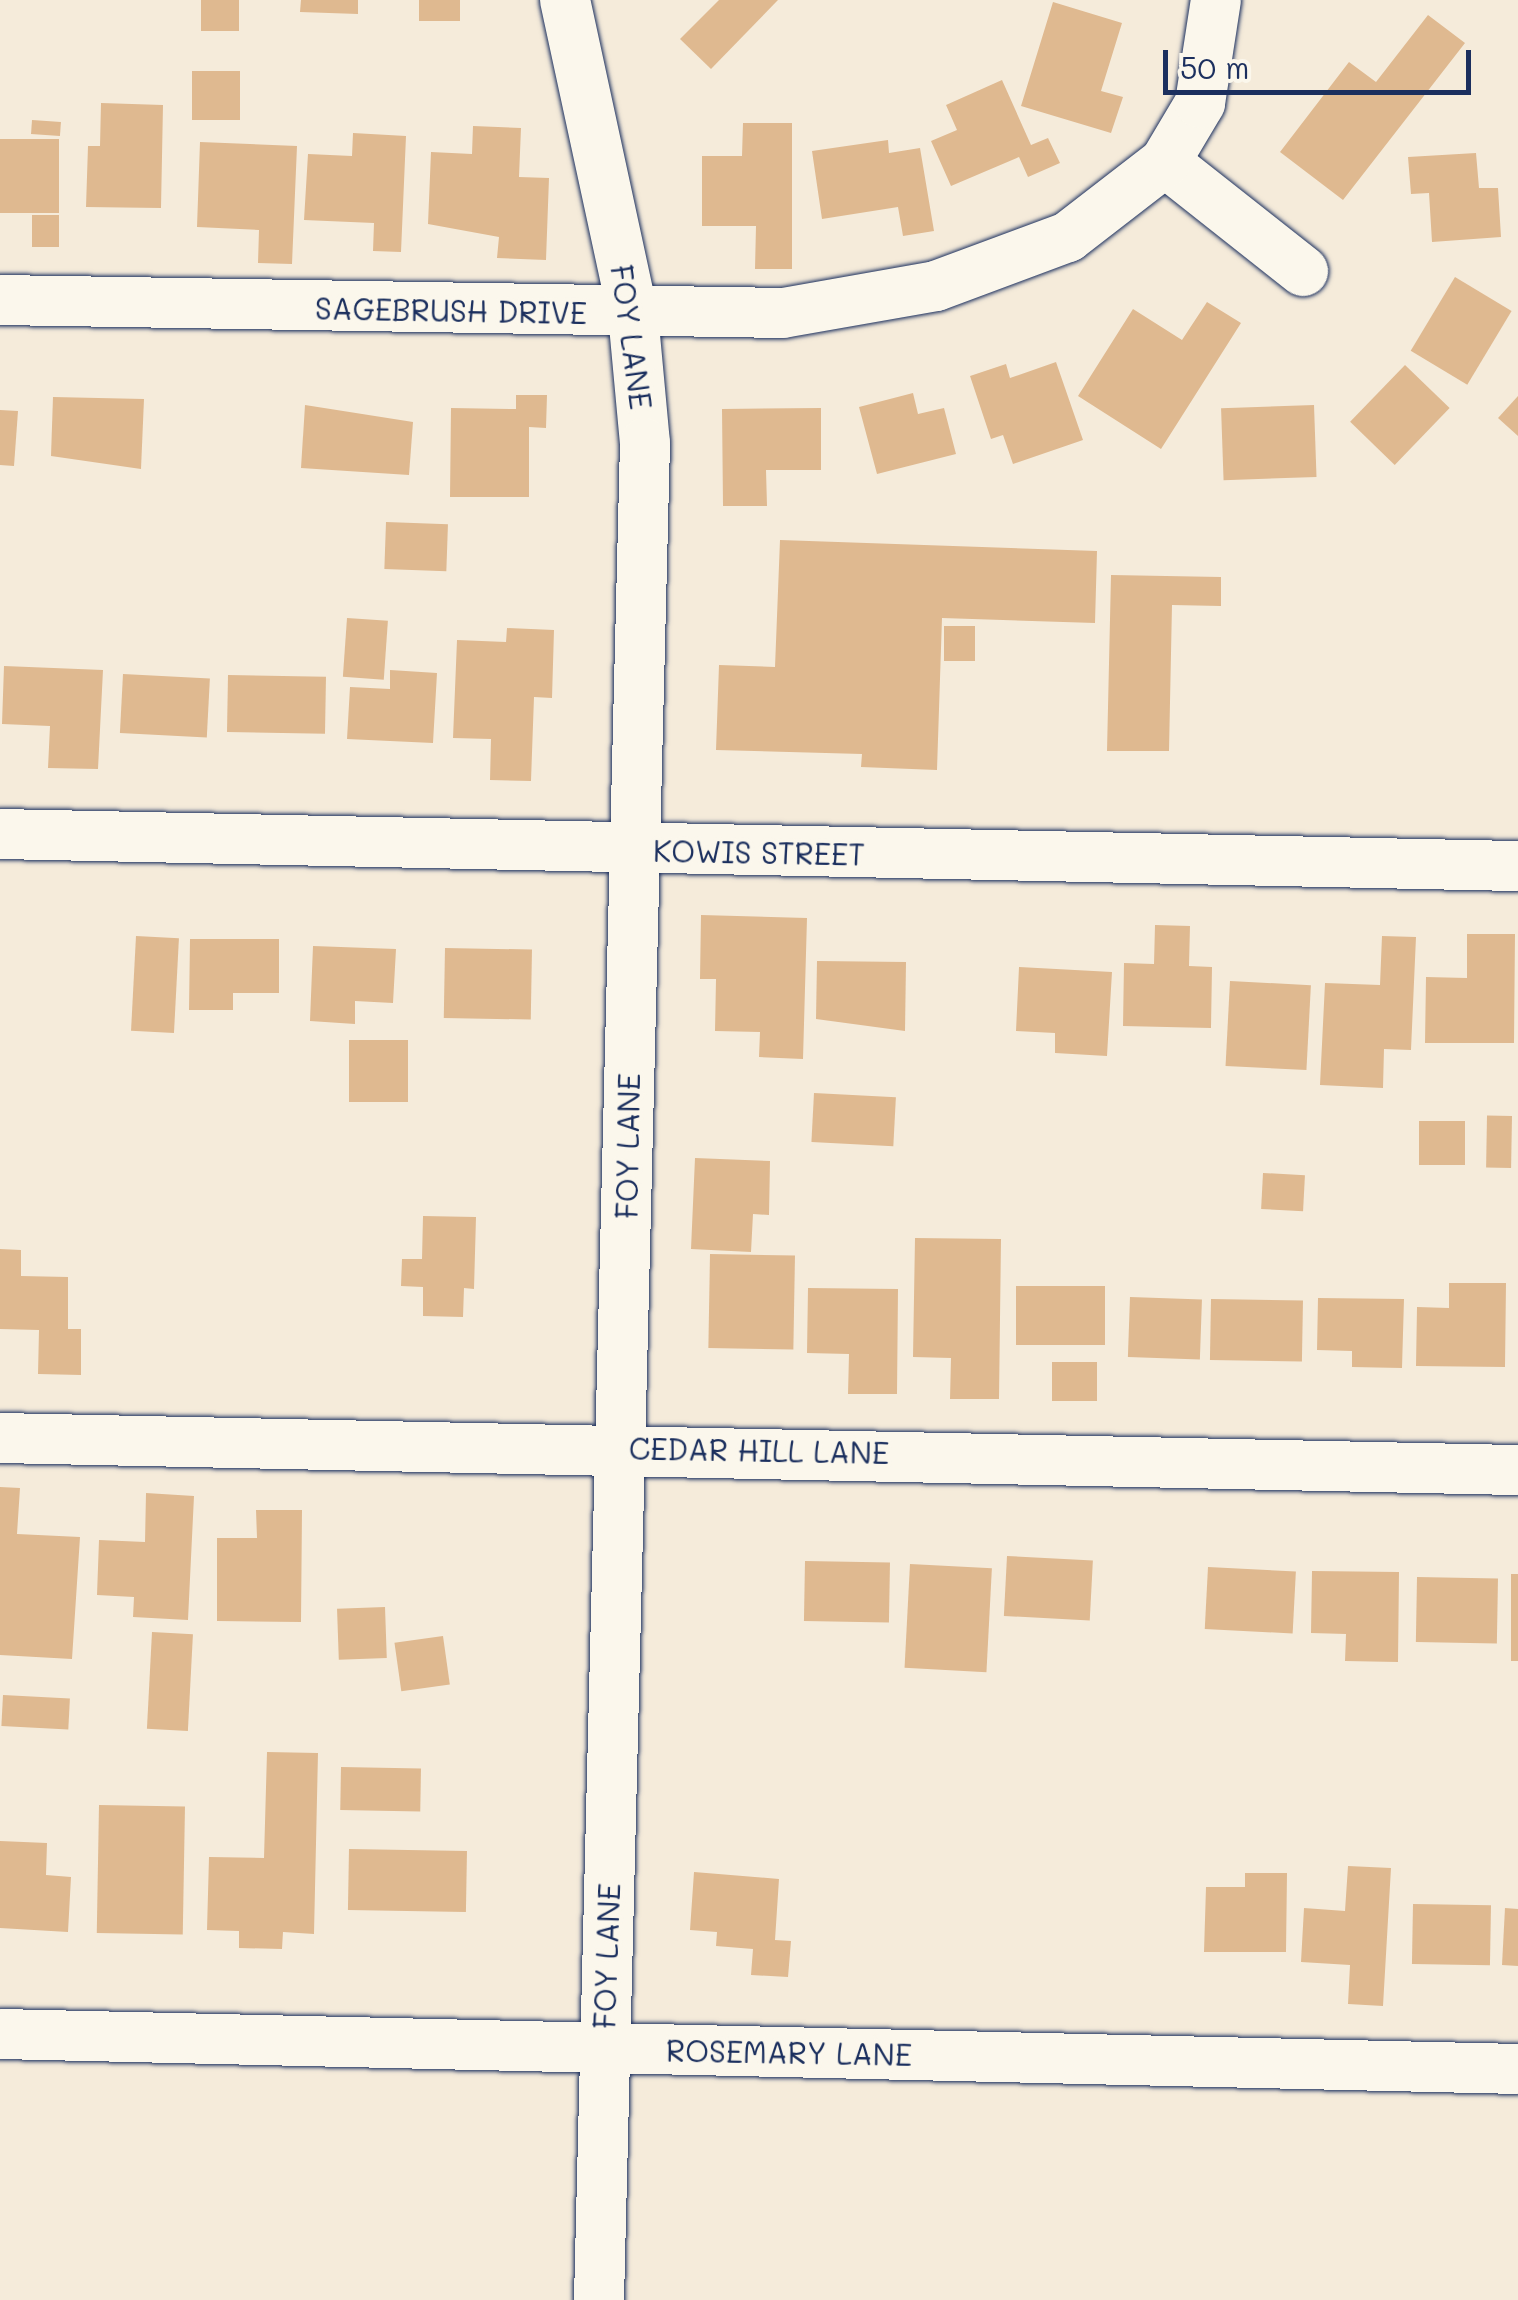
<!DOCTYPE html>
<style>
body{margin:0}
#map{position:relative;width:1518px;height:2300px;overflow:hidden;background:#f5ebda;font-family:Mali,sans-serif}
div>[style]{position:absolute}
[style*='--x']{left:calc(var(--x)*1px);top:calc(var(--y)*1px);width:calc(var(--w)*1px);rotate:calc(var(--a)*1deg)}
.building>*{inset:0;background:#dfb990;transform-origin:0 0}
.roads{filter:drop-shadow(0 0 2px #1b2f5e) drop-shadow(0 0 2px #1b2f5e)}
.minor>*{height:50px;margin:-25px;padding:0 25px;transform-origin:25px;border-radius:25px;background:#fbf7ec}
span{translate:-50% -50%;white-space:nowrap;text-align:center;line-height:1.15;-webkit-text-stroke:8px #fbf7ec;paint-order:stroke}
.street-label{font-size:30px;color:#1b2f5e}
.scale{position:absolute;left:1163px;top:50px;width:308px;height:45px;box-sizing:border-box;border:5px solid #1b2f5e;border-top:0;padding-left:12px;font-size:30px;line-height:35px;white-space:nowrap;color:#1b2f5e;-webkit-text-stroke:8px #fbf7ec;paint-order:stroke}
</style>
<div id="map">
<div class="building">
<div style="left:201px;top:0;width:38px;height:31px"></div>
<div style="clip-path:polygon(301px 0,358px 0,358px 14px,300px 12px)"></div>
<div style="left:419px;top:0;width:41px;height:21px"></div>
<div style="clip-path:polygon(719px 0,778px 0,711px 69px,680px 39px)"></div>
<div style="clip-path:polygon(1053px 2px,1122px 23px,1101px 91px,1123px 97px,1111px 133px,1021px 106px)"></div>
<div style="clip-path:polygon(1428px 15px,1465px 43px,1343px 200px,1280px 152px,1349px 62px,1376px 82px)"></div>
<div style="left:192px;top:71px;width:48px;height:49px"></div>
<div style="clip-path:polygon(1002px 80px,1031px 145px,1048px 138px,1060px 163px,1028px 177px,1019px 157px,951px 186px,931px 141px,957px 130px,946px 105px)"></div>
<div style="clip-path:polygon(101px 103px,163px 105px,161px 208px,86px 207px,88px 146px,100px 146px)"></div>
<div style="left:32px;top:120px;width:29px;height:14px;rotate:4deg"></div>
<div style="clip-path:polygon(743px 123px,792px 123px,792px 269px,755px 269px,756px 226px,702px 226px,702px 156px,742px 156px)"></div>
<div style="clip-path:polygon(473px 126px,521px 128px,519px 177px,549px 178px,546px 260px,497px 258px,499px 237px,428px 224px,431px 152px,472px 154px)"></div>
<div style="clip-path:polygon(353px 133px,406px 136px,401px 252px,373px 251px,374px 223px,304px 220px,308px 154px,352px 156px)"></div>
<div style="left:0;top:139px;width:59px;height:74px"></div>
<div style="clip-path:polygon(888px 140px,889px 153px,920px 148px,934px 231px,903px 236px,898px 207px,822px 219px,812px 151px)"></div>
<div style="clip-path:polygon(200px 142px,297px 146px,292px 264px,258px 263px,259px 230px,197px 227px)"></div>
<div style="clip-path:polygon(1476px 153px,1479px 188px,1498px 188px,1501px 237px,1432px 242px,1429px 193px,1411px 194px,1408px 157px)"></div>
<div style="left:32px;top:215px;width:27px;height:32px"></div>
<div style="left:1455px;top:277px;width:66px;height:86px;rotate:31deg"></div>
<div style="clip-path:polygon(1207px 302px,1241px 323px,1161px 449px,1078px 396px,1133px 309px,1182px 340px)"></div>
<div style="clip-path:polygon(1056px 362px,1083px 440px,1013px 464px,1003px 435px,991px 439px,970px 376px,1006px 364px,1010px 378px)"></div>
<div style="left:1405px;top:365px;width:62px;height:79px;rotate:44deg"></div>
<div style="clip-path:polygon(913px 393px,918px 414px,944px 408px,956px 454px,877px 474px,859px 407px)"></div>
<div style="clip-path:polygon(516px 395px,547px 395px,546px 428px,529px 427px,529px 497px,450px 497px,451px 408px,516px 409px)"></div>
<div style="clip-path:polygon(1518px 396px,1518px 436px,1498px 418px)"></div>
<div style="clip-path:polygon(53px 397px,144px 399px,141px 469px,51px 456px)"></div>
<div style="clip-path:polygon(305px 405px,413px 422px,409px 475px,301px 468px)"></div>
<div style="left:1314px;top:405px;width:72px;height:93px;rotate:88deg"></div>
<div style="clip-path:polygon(821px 408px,821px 470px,766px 470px,767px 506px,723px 506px,722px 409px)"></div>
<div style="clip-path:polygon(0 410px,18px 411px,14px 466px,0 465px)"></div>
<div style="left:386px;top:522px;width:62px;height:47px;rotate:2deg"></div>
<div style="clip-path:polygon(780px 540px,1097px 551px,1095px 623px,942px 618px,937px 770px,861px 767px,862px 754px,716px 750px,719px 665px,775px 667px)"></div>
<div style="clip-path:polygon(1111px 575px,1221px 577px,1221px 606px,1172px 605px,1169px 751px,1107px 751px)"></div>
<div style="left:347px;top:618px;width:41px;height:59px;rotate:4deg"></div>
<div style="left:944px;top:626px;width:31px;height:35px"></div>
<div style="clip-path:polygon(507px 628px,554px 630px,552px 698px,534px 697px,531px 781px,490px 780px,491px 739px,453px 738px,457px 640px,506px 642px)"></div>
<div style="clip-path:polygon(4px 666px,103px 670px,98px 769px,48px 768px,50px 726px,2px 724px)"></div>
<div style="clip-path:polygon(390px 670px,437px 673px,433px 743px,347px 739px,350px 687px,390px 689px)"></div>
<div style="left:123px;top:674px;width:87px;height:59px;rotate:3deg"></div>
<div style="left:228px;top:675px;width:98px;height:57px;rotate:1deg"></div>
<div style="clip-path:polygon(701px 915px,807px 918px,803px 1059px,759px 1057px,760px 1032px,715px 1031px,716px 979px,700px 979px)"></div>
<div style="clip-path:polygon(1155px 925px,1190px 926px,1189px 966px,1212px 967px,1211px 1028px,1123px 1026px,1124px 963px,1154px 964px)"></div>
<div style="clip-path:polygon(1467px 934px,1515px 934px,1514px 1043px,1425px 1043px,1426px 977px,1467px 978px)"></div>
<div style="left:136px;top:936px;width:43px;height:95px;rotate:3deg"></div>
<div style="clip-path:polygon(1382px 936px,1416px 937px,1411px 1050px,1384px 1049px,1383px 1088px,1320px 1085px,1325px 983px,1380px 985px)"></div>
<div style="clip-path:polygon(190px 939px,279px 939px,279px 993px,233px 993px,233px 1010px,189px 1010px)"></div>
<div style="clip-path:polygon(313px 946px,396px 949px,393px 1003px,355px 1001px,355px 1024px,310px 1021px)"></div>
<div style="left:445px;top:948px;width:87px;height:70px;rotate:1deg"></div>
<div style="clip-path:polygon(817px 961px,906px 962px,905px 1031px,816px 1019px)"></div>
<div style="clip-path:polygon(1019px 967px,1112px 972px,1107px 1056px,1055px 1053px,1055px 1033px,1016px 1031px)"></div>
<div style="left:1230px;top:981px;width:81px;height:85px;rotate:3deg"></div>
<div style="left:349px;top:1040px;width:59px;height:62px"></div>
<div style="left:814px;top:1093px;width:82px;height:49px;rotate:3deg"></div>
<div style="left:1512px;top:1116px;width:52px;height:25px;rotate:91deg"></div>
<div style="left:1419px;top:1121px;width:46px;height:44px"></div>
<div style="clip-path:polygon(695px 1158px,770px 1161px,769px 1215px,753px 1214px,751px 1252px,691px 1249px)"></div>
<div style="left:1263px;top:1173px;width:42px;height:36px;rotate:3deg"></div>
<div style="clip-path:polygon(423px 1216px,476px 1217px,474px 1289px,464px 1288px,463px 1317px,423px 1316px,423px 1287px,401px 1286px,402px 1259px,422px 1259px)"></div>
<div style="clip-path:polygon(915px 1238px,1001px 1239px,999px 1399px,950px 1399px,951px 1358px,913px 1357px)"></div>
<div style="clip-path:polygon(0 1249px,21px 1250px,21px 1276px,68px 1277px,68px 1329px,81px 1329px,81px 1375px,38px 1374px,39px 1330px,0 1329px)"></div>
<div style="left:710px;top:1254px;width:85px;height:94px;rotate:1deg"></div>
<div style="clip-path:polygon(1449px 1283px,1506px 1283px,1505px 1367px,1416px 1366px,1417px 1307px,1449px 1308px)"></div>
<div style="left:1016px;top:1286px;width:89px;height:59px"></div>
<div style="clip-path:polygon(808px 1288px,898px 1289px,897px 1394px,848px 1394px,849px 1354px,807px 1353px)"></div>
<div style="left:1130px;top:1297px;width:72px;height:60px;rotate:2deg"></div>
<div style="clip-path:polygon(1318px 1298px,1404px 1299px,1402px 1368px,1352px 1367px,1352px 1351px,1317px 1350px)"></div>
<div style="left:1211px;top:1299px;width:92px;height:61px;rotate:1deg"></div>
<div style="left:1052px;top:1362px;width:45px;height:39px"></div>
<div style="clip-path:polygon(0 1487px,20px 1488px,17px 1534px,80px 1537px,72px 1659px,0 1655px)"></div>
<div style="clip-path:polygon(146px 1493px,194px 1496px,188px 1620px,133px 1617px,134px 1597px,97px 1595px,99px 1540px,145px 1542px)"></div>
<div style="clip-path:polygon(256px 1510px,302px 1510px,301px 1622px,217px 1621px,217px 1538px,257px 1538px)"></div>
<div style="left:1007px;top:1556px;width:86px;height:60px;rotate:3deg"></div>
<div style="left:805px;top:1561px;width:85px;height:60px;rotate:1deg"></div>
<div style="left:910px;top:1564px;width:82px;height:104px;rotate:3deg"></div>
<div style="left:1208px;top:1567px;width:88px;height:62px;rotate:3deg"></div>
<div style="clip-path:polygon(1312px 1571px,1399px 1572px,1398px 1662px,1345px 1661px,1346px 1634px,1311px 1633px)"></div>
<div style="left:1511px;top:1574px;width:7px;height:87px"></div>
<div style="left:1417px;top:1577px;width:81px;height:65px;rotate:1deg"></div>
<div style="left:385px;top:1607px;width:51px;height:48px;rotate:88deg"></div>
<div style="left:152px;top:1632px;width:41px;height:97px;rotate:3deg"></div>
<div style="left:443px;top:1636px;width:49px;height:49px;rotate:82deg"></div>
<div style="left:3px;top:1695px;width:67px;height:31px;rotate:3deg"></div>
<div style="clip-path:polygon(267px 1752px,318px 1753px,314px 1934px,283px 1932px,282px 1949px,239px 1948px,239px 1931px,207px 1930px,209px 1857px,264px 1858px)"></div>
<div style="left:341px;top:1767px;width:80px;height:43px;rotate:1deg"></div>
<div style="left:99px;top:1805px;width:86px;height:128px;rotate:1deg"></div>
<div style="clip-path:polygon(0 1841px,47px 1843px,46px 1875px,71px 1877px,68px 1932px,0 1928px)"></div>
<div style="left:349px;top:1849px;width:118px;height:61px;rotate:1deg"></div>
<div style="clip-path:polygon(1348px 1866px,1391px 1868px,1383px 2006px,1348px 2004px,1350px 1965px,1301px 1962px,1304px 1908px,1345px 1911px)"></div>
<div style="clip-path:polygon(694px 1872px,779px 1879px,775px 1940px,791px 1941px,788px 1977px,751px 1975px,753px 1949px,716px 1946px,717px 1932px,690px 1930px)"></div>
<div style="clip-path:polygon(1245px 1873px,1287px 1873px,1286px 1952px,1204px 1952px,1206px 1887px,1245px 1887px)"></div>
<div style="left:1413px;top:1904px;width:78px;height:60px;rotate:1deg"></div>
<div style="clip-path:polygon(1505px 1908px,1518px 1909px,1518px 1966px,1502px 1965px)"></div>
</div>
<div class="roads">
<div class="minor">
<div style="--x:565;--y:0;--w:321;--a:77.8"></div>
<div style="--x:633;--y:314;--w:130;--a:84.7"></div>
<div style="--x:645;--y:443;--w:1858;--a:91.42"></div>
<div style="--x:1165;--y:162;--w:176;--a:38.3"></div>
<div style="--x:0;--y:300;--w:783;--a:0.95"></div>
<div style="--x:783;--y:313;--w:155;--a:-10"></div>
<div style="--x:936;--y:286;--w:141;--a:-20.4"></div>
<div style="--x:1068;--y:237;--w:123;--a:-37.7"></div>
<div style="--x:1165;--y:162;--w:69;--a:-59.3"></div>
<div style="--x:1200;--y:103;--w:104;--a:-81.2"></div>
<div style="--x:0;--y:834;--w:1518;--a:1.21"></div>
<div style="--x:0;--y:1438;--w:1518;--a:1.21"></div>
<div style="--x:0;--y:2034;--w:1518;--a:1.32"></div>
</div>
</div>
<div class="street-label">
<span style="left:451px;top:310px;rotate:1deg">SAGEBRUSH DRIVE</span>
<span style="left:632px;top:337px;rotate:82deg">FOY LANE</span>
<span style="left:759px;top:852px;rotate:1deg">KOWIS STREET</span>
<span style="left:627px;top:1146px;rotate:-89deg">FOY LANE</span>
<span style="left:759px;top:1450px;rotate:1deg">CEDAR HILL LANE</span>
<span style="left:606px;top:1956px;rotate:-88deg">FOY LANE</span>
<span style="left:789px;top:2052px;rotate:1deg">ROSEMARY LANE</span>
</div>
<div class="scale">50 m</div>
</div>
